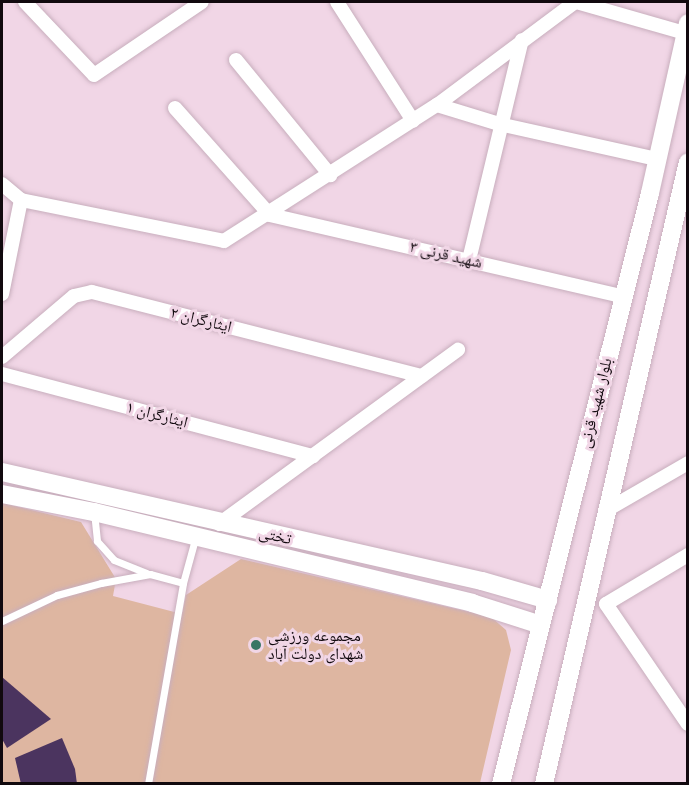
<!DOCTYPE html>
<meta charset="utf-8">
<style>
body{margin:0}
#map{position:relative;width:689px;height:785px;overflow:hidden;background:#f1d6e6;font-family:"Times New Roman","Noto Naskh Arabic",serif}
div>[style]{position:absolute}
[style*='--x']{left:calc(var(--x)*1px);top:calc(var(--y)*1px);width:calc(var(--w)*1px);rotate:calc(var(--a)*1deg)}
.green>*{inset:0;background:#deb6a1}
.building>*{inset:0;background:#4b345f}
.roads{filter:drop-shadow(0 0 2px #c8aebd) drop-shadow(0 0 2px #c8aebd)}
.service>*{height:7px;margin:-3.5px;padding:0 3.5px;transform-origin:3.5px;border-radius:3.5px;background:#fff}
.minor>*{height:14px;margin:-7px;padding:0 7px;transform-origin:7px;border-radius:7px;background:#fff}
.secondary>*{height:18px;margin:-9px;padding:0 9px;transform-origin:9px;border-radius:9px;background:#fff}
.dots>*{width:16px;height:16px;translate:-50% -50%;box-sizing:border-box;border:3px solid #f1d6e6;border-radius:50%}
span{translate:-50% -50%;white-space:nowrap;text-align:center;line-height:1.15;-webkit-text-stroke:6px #f1d6e6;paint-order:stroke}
.street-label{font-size:16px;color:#11090e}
.poi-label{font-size:16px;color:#11090e}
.left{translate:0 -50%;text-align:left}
.frame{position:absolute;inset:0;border:3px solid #11090e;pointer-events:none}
</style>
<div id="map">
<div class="green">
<div style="clip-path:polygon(2px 503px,81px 522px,116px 579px,113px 596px,182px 614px,186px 595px,241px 559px,491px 617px,506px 630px,511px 650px,480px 783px,2px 784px)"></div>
</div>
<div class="building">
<div style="clip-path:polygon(2px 677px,51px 719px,7px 748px,2px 739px)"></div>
<div style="clip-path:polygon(62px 738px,75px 769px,77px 784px,21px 784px,15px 758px)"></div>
</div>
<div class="roads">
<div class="service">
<div style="--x:94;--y:512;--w:29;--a:84"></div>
<div style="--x:97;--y:541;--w:25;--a:48"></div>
<div style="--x:114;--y:560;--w:35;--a:22"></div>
<div style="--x:2;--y:621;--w:61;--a:-25.3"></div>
<div style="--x:57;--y:595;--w:46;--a:-15.3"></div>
<div style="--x:101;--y:583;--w:50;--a:-10.4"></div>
<div style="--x:150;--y:574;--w:34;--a:15"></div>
<div style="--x:148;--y:784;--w:204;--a:-80.1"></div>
<div style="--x:183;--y:583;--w:46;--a:-74.7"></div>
</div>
<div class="minor">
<div style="--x:25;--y:2;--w:100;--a:46.6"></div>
<div style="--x:94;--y:75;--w:130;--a:-34.1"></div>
<div style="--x:337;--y:2;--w:141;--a:57.4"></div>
<div style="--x:576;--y:2;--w:113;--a:15.9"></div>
<div style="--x:236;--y:60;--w:149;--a:50.7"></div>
<div style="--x:437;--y:105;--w:65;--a:17"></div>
<div style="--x:499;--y:124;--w:162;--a:12.5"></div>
<div style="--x:175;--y:108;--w:143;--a:48.4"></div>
<div style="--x:270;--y:215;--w:361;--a:13"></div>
<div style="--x:2;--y:184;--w:25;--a:40"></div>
<div style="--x:21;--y:200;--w:207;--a:11.4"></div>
<div style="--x:224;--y:241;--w:253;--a:-32.6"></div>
<div style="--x:437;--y:105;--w:172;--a:-36.7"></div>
<div style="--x:469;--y:260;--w:226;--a:-76.5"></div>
<div style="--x:2;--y:294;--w:96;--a:-78.6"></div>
<div style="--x:2;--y:357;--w:94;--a:-40.3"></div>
<div style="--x:74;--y:296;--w:18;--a:-13"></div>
<div style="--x:92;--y:292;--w:340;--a:14.3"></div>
<div style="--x:2;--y:374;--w:322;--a:14.8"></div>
<div style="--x:605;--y:511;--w:96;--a:-30"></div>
<div style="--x:219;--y:524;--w:296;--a:-36.1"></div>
<div style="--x:606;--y:604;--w:145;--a:55.7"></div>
<div style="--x:606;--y:604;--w:96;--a:-30.9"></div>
</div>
<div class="secondary">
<div style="--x:2;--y:472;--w:492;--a:12.8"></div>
<div style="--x:482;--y:581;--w:69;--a:16.1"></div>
<div style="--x:2;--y:494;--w:94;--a:11.1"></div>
<div style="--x:94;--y:512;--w:389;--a:13.5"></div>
<div style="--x:472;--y:603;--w:72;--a:17.7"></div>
<div style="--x:501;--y:784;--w:609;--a:-75.85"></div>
<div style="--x:650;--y:193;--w:174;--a:-77.4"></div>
<div style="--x:544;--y:784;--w:638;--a:-76.97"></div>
</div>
</div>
<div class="dots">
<div style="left:256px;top:645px;background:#377664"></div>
</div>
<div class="street-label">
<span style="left:446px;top:255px;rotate:13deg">شهید قرنی ۳</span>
<span style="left:201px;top:320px;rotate:14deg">ایثارگران ۲</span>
<span style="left:596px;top:403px;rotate:-76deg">بلوار شهید قرنی</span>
<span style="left:157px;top:415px;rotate:15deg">ایثارگران ۱</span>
<span style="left:275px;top:536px;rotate:12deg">تختی</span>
</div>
<div class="poi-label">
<span class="left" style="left:268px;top:645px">مجموعه ورزشی<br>شهدای دولت آباد</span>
</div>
<div class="frame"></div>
</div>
